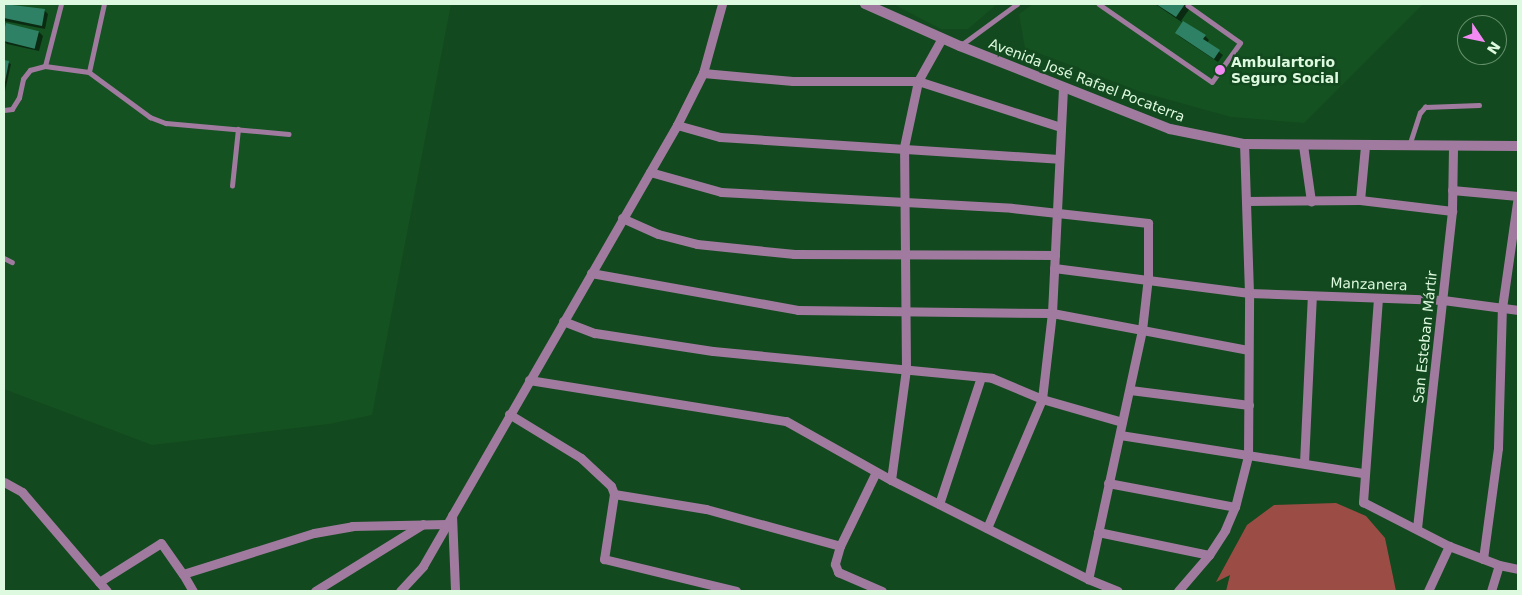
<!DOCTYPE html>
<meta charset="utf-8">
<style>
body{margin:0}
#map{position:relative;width:1522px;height:595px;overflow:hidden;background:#13491e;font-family:"DejaVu Sans",sans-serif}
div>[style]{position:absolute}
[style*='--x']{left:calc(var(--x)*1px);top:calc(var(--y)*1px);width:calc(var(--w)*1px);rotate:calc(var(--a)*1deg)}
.built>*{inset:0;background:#145221}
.green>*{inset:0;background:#9b4d45}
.shadow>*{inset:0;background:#0007}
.building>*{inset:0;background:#2f8165;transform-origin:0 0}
.service>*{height:4.5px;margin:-2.25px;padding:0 2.25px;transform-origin:2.25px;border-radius:2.25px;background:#a07b9f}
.minor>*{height:9px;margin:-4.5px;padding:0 4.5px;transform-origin:4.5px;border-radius:4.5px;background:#a07b9f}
.tertiary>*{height:10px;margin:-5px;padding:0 5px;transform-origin:5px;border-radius:5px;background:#a07b9f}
.dots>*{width:14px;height:14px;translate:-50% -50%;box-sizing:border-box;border:2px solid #13491e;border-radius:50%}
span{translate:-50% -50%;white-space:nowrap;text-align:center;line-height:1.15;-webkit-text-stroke:5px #13491e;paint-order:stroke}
.poi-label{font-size:14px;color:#ddf9df;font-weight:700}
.left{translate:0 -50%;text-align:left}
.street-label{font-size:14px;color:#ddf9df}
.frame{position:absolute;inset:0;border:5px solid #ddf9df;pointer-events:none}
.north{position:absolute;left:1457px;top:15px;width:50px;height:50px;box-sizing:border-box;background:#13491e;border:1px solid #648f6b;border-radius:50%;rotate:124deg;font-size:14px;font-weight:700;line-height:20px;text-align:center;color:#ddf9df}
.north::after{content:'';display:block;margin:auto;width:18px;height:22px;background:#f28af3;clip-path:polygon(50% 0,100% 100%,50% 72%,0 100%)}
</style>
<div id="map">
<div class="built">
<div style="clip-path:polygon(4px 4px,451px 4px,372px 415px,329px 424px,152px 445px,4px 389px)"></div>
<div style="clip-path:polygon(893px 4px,997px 4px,968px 29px,941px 29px)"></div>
<div style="clip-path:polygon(1033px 4px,1423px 4px,1304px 123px,1231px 117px,1141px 92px,1025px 48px,1019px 14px)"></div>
</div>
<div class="green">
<div style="clip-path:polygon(1336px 503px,1366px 516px,1385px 538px,1396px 591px,1226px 591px,1230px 575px,1216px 582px,1247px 525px,1274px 505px)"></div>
</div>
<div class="shadow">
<div style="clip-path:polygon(4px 4px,45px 11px,48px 14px,45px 29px,4px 21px)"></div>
<div style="clip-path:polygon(1155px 4px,1193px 4px,1181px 21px,1205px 36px,1209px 40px,1207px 43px,1223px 55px,1218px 62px,1180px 37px,1176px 33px,1183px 23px)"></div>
<div style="clip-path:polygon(7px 24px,39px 32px,43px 36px,39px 51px,7px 44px,4px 41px)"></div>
<div style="clip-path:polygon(4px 61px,11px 64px,5px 91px,4px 90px)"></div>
</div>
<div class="building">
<div style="clip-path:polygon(4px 4px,45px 9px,42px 26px,4px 18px)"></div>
<div style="clip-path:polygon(1156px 4px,1185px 4px,1176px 17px)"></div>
<div style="clip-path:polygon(1183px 21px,1206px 35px,1203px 39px,1220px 50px,1214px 59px,1175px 33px)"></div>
<div style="left:6px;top:23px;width:34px;height:18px;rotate:14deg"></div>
<div style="clip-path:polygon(4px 60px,9px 61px,5px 82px,4px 82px)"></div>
</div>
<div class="service">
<div style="--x:1099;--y:4;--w:137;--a:34.6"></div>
<div style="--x:1212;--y:82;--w:48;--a:-54.3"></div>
<div style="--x:1240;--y:43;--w:64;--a:-144.6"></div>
<div style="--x:961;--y:45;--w:69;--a:-36.2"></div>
<div style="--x:45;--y:66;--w:64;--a:-75.5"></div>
<div style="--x:89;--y:72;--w:76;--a:36.4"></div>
<div style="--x:150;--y:117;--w:17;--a:21"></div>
<div style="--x:166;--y:123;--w:123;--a:5.1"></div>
<div style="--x:4;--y:110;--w:8;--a:-7"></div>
<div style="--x:12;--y:109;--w:13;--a:-58"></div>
<div style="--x:19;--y:98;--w:19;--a:-78"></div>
<div style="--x:23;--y:79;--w:11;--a:-52"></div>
<div style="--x:30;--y:70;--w:16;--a:-15"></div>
<div style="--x:45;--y:66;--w:44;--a:7.8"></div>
<div style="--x:89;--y:72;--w:70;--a:-77.6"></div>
<div style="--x:1409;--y:146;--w:35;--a:-72"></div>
<div style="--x:1420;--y:113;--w:8;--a:-50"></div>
<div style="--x:1425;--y:107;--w:54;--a:-2.1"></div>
<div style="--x:232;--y:186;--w:57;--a:-84"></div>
<div style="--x:4;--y:258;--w:9;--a:27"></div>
</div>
<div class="minor">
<div style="--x:703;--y:73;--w:90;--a:5.1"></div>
<div style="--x:793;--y:81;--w:125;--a:0"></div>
<div style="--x:918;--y:81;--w:149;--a:17.9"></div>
<div style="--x:677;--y:125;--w:45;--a:15.6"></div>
<div style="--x:720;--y:137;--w:339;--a:3.7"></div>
<div style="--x:1303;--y:145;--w:57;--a:81.9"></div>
<div style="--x:650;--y:172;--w:74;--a:15.7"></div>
<div style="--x:721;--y:192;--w:291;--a:3.1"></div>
<div style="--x:1012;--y:208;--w:137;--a:6.3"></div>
<div style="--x:1148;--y:223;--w:54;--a:90"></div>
<div style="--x:1148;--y:277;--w:53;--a:96.5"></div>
<div style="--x:1142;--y:330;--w:255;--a:102.2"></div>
<div style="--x:1452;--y:190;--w:66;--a:5.2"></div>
<div style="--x:1360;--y:200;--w:54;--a:-84.7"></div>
<div style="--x:1246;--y:201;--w:114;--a:-0.5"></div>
<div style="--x:1360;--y:200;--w:93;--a:6.8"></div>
<div style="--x:622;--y:218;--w:39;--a:24"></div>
<div style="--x:658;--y:234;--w:40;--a:14.4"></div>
<div style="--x:697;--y:244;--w:98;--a:5.9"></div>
<div style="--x:794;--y:254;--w:261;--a:0.2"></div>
<div style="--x:1054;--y:268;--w:197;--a:7.3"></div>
<div style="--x:1249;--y:293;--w:194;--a:2.1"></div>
<div style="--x:1443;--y:300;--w:76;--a:7.6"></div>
<div style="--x:591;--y:273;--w:210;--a:10.1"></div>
<div style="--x:798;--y:310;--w:254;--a:0.7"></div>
<div style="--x:1052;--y:313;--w:199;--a:10.7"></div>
<div style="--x:1378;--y:298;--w:205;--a:94.2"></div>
<div style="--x:1363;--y:502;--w:97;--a:27.1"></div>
<div style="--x:1449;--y:546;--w:53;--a:20.8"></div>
<div style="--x:1499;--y:565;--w:19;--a:12"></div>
<div style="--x:563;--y:321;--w:34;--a:21"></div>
<div style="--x:595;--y:333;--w:119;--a:8.7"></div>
<div style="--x:713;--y:351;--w:280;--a:5.5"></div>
<div style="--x:992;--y:378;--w:54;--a:22.8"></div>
<div style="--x:1042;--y:399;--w:83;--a:16"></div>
<div style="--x:529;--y:380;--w:260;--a:9.1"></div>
<div style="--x:786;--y:421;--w:120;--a:29.3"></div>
<div style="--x:891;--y:480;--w:220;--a:26.7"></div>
<div style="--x:1088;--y:579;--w:32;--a:22"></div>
<div style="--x:1130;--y:390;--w:120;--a:7.2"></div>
<div style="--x:509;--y:414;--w:84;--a:31.4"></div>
<div style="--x:581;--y:458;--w:41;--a:43"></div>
<div style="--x:611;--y:486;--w:9;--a:69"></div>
<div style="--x:614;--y:494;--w:66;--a:98.7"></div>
<div style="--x:604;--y:559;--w:136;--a:13.6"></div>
<div style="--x:1120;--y:435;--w:247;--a:8.9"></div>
<div style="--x:1304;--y:463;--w:167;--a:-87.3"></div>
<div style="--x:876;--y:472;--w:82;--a:115.9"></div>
<div style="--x:840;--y:546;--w:19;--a:106"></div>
<div style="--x:835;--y:564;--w:9;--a:69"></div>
<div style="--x:838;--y:572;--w:48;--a:23.4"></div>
<div style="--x:891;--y:480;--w:112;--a:-82.3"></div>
<div style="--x:906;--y:369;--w:222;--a:-90.5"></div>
<div style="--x:904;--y:147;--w:67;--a:-78"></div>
<div style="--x:918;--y:81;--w:49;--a:-60.8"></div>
<div style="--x:4;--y:482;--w:21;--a:29"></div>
<div style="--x:22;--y:492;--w:130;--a:49.4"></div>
<div style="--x:1108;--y:483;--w:129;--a:10.7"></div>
<div style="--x:614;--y:494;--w:93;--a:9.3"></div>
<div style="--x:706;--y:509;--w:139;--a:15.4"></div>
<div style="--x:939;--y:504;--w:134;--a:-71.7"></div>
<div style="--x:452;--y:515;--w:76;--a:87.7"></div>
<div style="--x:987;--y:528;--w:140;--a:-66.9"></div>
<div style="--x:1042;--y:399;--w:87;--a:-83.4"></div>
<div style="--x:1052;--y:313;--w:226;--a:-87.2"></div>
<div style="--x:1417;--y:528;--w:319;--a:-83.7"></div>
<div style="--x:1452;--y:211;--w:63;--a:-89.1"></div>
<div style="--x:1098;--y:532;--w:113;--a:11.7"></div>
<div style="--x:1483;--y:559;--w:112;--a:-82.3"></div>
<div style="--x:1498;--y:448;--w:140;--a:-88.4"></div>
<div style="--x:1502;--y:308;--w:113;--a:-81.9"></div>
<div style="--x:183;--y:574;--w:20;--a:60"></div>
<div style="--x:99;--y:582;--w:73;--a:-32.2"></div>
<div style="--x:161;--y:543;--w:38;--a:55"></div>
<div style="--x:183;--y:574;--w:137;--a:-17.4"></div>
<div style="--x:314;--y:533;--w:39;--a:-10"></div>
<div style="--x:352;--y:526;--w:95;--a:-1.2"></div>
<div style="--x:315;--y:591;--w:127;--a:-31.8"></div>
<div style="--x:400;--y:591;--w:34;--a:-47"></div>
<div style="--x:423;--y:566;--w:509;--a:-60.06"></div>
<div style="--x:677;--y:125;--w:58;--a:-63.4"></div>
<div style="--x:703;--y:73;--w:72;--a:-74.6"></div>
<div style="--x:1178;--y:591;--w:48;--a:-49.3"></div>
<div style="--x:1209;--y:555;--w:30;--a:-57"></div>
<div style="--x:1225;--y:530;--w:25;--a:-67"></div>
<div style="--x:1235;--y:507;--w:53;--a:-75.7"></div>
<div style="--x:1248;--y:456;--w:163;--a:-89.6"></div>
<div style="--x:1249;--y:293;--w:149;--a:-91.9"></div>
<div style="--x:1428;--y:591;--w:50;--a:-65"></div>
<div style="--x:1491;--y:591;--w:27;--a:-73"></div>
</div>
<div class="tertiary">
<div style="--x:865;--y:4;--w:104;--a:23.9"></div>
<div style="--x:960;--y:46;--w:226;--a:21.6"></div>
<div style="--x:1170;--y:129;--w:76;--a:11.5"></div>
<div style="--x:1244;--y:144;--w:274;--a:0.4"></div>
</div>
<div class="dots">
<div style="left:1220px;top:70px;background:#f28af3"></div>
</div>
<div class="poi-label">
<span class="left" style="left:1231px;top:70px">Ambulartorio<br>Seguro Social</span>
</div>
<div class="street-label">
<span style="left:1087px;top:80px;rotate:21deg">Avenida José Rafael Pocaterra</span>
<span style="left:1369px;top:284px;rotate:2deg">Manzanera</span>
<span style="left:1425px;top:337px;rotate:-84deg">San Esteban Mártir</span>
</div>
<div class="frame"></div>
<div class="north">N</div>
</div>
